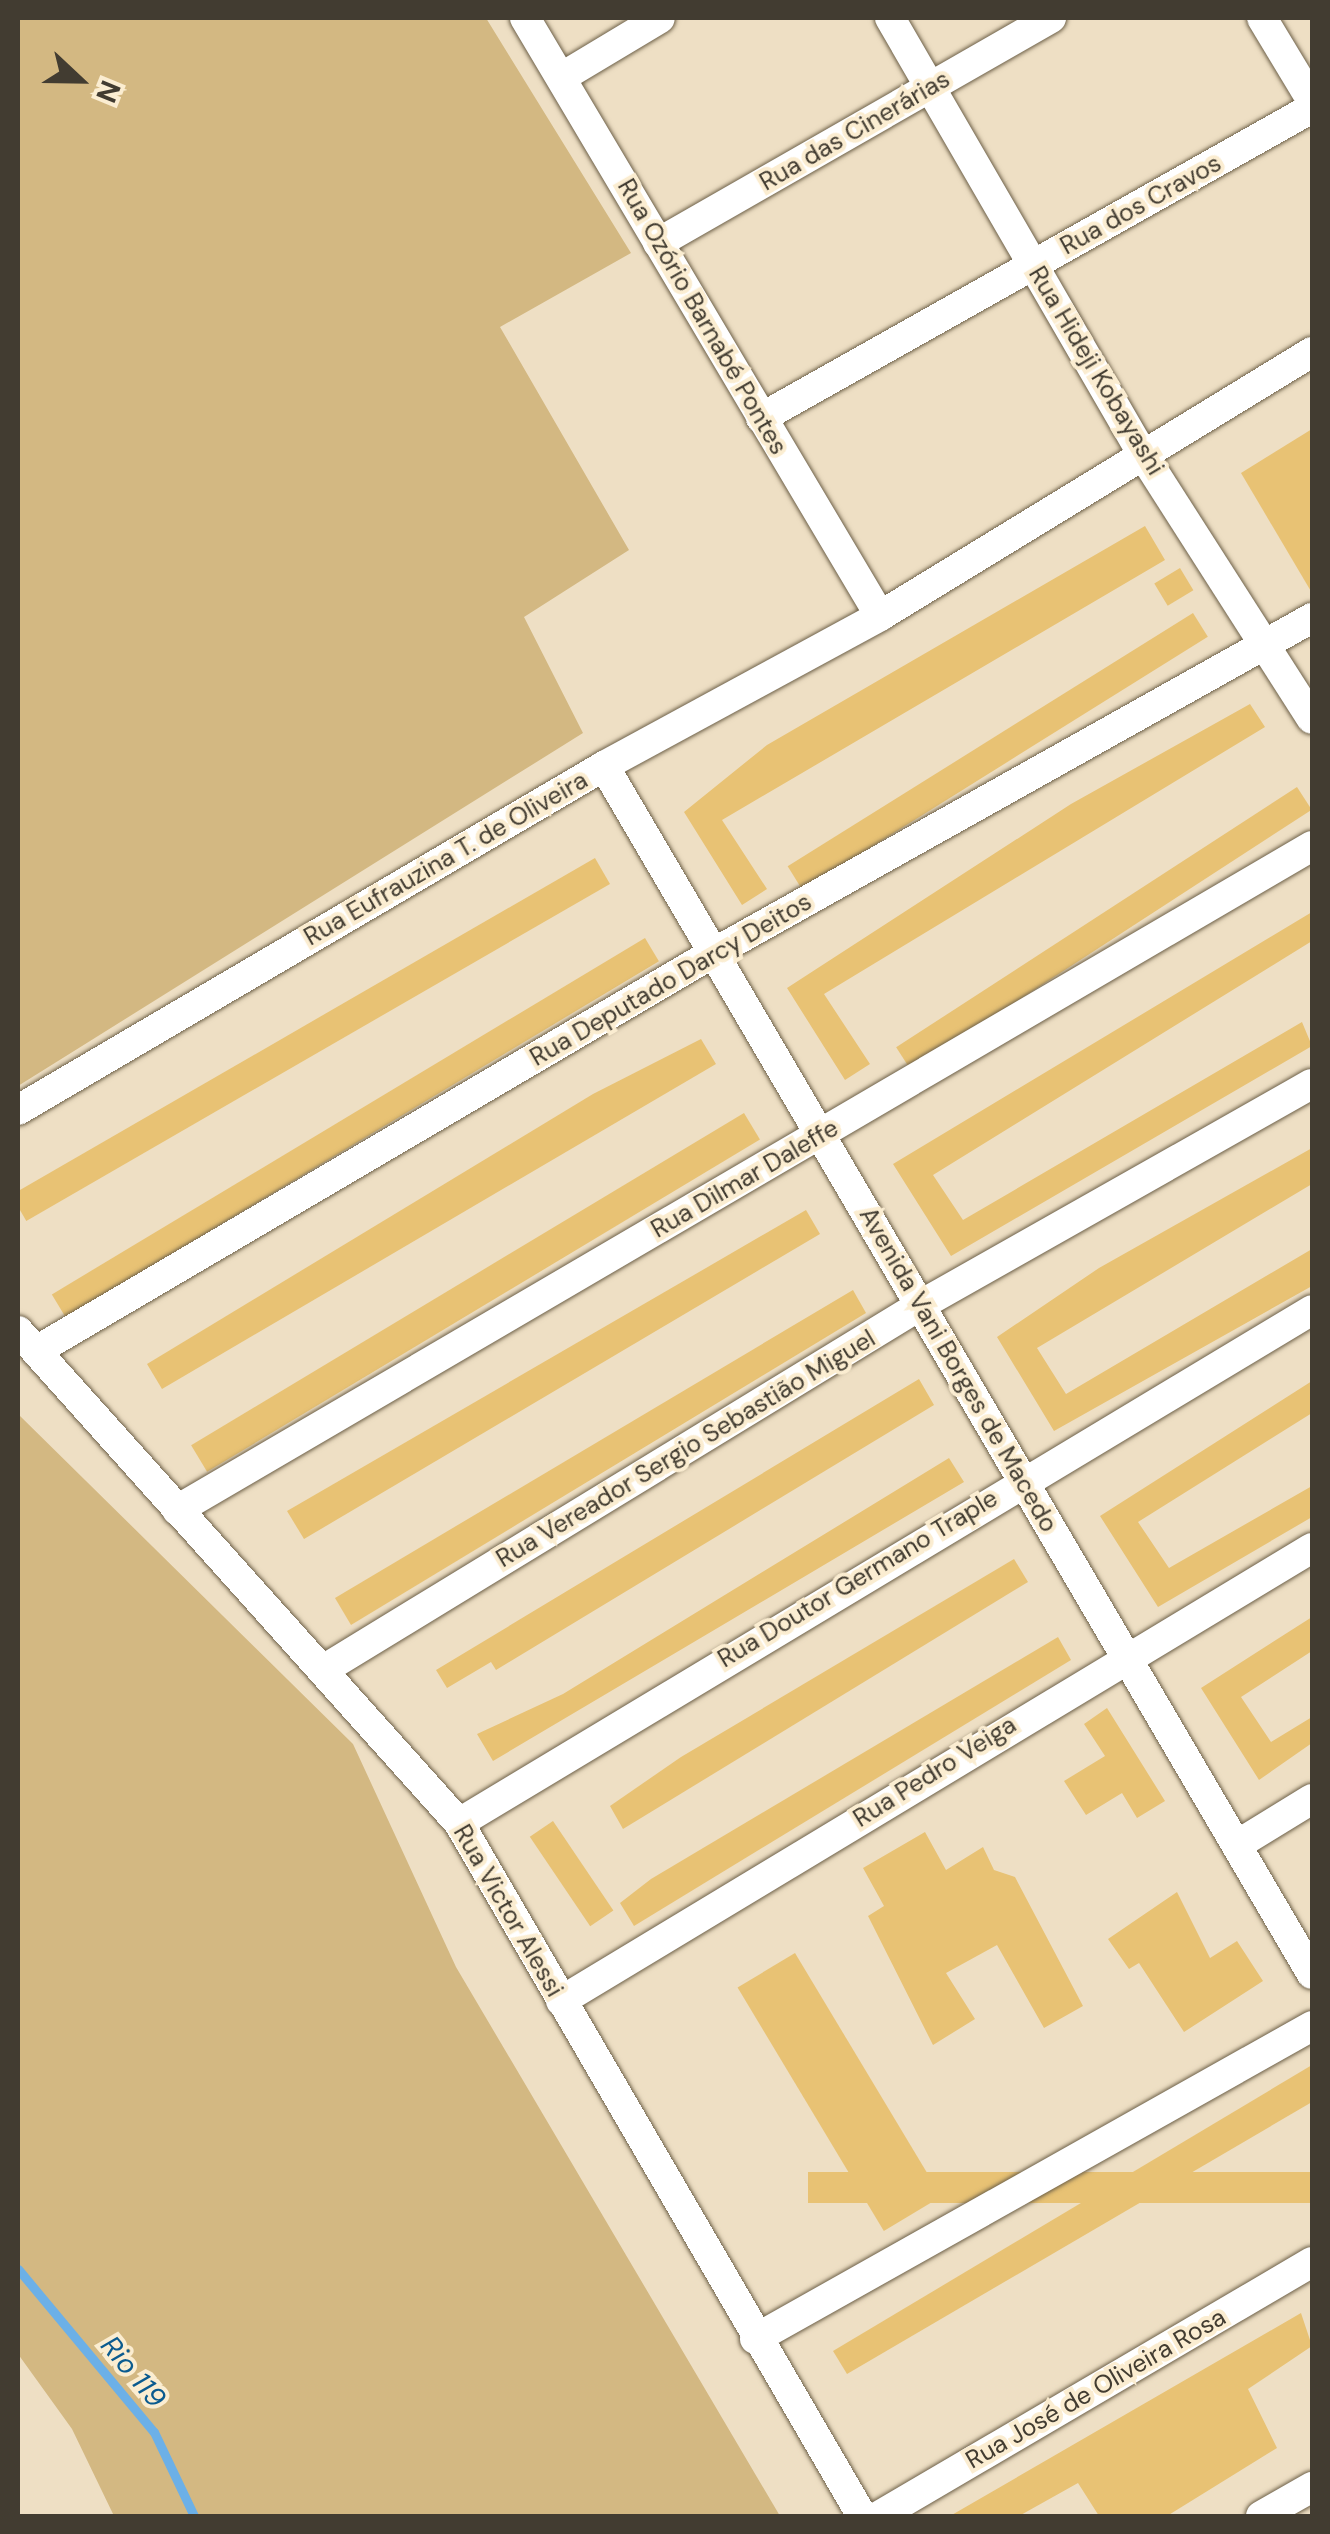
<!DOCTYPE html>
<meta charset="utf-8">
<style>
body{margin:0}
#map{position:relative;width:1330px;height:2534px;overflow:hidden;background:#eedfc4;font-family:"DM Sans",sans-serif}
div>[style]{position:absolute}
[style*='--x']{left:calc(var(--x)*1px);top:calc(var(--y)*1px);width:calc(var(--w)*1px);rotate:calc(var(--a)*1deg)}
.green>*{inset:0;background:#d3b882}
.stream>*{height:9px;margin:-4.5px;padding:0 4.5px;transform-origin:4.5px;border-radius:4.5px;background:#6cb0e7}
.building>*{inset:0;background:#e8c274;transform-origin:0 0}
.roads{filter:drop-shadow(0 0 2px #6d6048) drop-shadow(0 0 2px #6d6048)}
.minor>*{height:30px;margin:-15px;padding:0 15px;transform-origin:15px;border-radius:15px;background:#fff}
span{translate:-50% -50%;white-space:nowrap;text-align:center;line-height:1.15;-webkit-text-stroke:8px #fbedd1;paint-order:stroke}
.street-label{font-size:25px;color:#423c31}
.water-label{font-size:28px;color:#0b5b8f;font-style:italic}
.frame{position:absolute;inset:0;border:20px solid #423c31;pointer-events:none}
.north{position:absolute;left:30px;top:30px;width:100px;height:100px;-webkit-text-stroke:8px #fbedd1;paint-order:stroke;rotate:112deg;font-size:28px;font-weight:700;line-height:40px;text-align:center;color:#423c31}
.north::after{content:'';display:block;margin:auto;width:35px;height:45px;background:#423c31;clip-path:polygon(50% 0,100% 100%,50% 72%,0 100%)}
</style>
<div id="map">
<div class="green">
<div style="clip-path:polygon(18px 18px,486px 18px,631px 253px,500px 327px,629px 550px,524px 617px,583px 733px,18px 1086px)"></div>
<div style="clip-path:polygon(18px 1414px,353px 1744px,456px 1967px,780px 2516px,114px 2516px,72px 2429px,18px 2354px)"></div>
</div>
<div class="stream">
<div style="--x:18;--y:2269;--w:212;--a:50.2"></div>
<div style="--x:154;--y:2432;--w:93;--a:64.5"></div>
</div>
<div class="building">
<div style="clip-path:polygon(1312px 429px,1312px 593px,1241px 473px)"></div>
<div style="clip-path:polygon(1145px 526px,1165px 560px,722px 820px,767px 889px,742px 905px,684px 812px,767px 745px)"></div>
<div style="left:1180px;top:568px;width:26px;height:30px;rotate:59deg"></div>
<div style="left:1193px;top:613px;width:28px;height:478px;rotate:58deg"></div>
<div style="clip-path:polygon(1250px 704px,1265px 727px,824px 994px,870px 1064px,845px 1080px,787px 988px,1071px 804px)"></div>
<div style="left:1297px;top:787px;width:27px;height:478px;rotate:57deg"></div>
<div style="left:595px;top:858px;width:30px;height:674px;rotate:60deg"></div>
<div style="clip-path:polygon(1312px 912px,1312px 941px,933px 1175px,963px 1220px,1302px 1022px,1312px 1046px,951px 1256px,893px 1164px)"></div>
<div style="left:645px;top:938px;width:27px;height:692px;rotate:59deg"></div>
<div style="clip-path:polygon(701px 1039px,716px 1064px,162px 1389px,147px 1364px,593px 1094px)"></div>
<div style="left:744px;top:1113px;width:31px;height:645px;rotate:59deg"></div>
<div style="clip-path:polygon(1312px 1148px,1312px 1184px,1037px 1348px,1066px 1394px,1312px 1249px,1312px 1286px,1054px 1431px,997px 1337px,1099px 1268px)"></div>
<div style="clip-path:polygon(806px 1210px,820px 1234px,304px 1539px,287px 1511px)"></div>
<div style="clip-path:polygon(853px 1290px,866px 1313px,351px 1625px,335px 1598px)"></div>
<div style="clip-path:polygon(919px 1379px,934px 1405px,496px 1670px,491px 1662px,447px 1688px,436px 1670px)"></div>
<div style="clip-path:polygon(1312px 1381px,1312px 1413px,1138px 1522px,1169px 1568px,1312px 1486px,1312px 1517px,1158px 1607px,1100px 1516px)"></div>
<div style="clip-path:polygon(949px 1458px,964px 1482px,493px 1761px,477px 1734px,563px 1694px)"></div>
<div style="clip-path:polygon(1014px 1559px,1028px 1582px,623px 1829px,610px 1806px,681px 1757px)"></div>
<div style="clip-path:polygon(1312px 1617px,1312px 1651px,1241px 1697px,1271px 1742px,1312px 1717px,1312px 1743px,1259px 1780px,1201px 1688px)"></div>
<div style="clip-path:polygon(1058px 1637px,1071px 1660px,634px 1926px,620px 1903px,651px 1879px)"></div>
<div style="clip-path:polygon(1107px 1708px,1165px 1801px,1137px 1818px,1122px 1793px,1086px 1815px,1064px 1781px,1105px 1756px,1084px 1724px)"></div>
<div style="left:553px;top:1821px;width:108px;height:28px;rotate:56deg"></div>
<div style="clip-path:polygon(925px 1832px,946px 1870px,983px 1847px,994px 1870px,1015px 1877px,1083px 2006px,1044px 2028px,997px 1945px,946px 1973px,975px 2019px,933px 2045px,868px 1916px,884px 1906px,863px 1868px)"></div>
<div style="clip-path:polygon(1177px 1892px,1210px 1958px,1237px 1941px,1263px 1981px,1184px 2032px,1139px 1963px,1129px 1969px,1108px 1939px)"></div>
<div style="left:795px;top:1953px;width:284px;height:67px;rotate:59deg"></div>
<div style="clip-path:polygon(1312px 2065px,1312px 2102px,847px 2374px,833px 2351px)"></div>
<div style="left:1312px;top:2172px;width:31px;height:504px;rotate:90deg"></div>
<div style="clip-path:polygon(1301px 2313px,1312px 2346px,1248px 2389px,1277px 2448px,1167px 2516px,1099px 2516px,1078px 2483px,1019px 2516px,950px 2516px)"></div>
</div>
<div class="roads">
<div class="minor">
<div style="--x:525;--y:18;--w:695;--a:59.3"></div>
<div style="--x:890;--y:18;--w:505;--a:59.93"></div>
<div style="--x:1143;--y:455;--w:313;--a:57.4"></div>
<div style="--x:1262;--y:18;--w:97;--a:58.9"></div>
<div style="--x:562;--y:77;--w:114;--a:-31"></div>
<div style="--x:658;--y:243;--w:453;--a:-29.8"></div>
<div style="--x:761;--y:418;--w:632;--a:-29.36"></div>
<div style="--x:604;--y:766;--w:1400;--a:59.63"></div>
<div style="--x:18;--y:1110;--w:680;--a:-30.41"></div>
<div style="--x:604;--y:766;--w:314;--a:-28.5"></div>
<div style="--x:880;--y:616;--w:506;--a:-31.43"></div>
<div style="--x:18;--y:1331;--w:661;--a:48.13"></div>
<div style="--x:459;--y:1823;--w:802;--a:59.82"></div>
<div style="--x:36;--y:1351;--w:782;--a:-30.44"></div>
<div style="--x:710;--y:955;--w:690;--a:-29.24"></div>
<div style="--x:177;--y:1510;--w:1315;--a:-30.33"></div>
<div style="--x:323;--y:1670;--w:698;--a:-31.41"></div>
<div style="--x:919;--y:1306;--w:451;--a:-29.5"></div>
<div style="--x:459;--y:1823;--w:995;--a:-31.02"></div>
<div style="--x:1237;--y:1845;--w:88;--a:-31.5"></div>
<div style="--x:561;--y:2001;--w:877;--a:-31.1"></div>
<div style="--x:755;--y:2339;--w:639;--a:-29.33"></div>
<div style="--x:879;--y:2516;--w:502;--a:-30.4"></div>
<div style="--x:1261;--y:2516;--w:59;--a:-29.6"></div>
</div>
</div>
<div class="street-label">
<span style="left:855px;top:131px;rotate:-30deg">Rua das Cinerárias</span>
<span style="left:1141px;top:205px;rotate:-29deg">Rua dos Cravos</span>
<span style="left:702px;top:317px;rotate:60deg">Rua Ozório Barnabé Pontes</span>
<span style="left:1096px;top:371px;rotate:59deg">Rua Hideji Kobayashi</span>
<span style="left:446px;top:859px;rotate:-30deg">Rua Eufrauzina T. de Oliveira</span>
<span style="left:671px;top:980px;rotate:-30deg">Rua Deputado Darcy Deitos</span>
<span style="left:745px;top:1179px;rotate:-30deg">Rua Dilmar Daleffe</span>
<span style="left:958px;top:1370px;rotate:60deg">Avenida Vani Borges de Macedo</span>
<span style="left:686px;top:1449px;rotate:-31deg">Rua Vereador Sergio Sebastião Miguel</span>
<span style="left:858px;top:1579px;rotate:-31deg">Rua Doutor Germano Traple</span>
<span style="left:935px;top:1772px;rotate:-32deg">Rua Pedro Veiga</span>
<span style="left:508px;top:1911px;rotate:60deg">Rua Victor Alessi</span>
<span style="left:1096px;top:2389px;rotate:-30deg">Rua José de Oliveira Rosa</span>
</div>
<div class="water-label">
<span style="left:133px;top:2372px;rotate:50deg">Rio 119</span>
</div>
<div class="frame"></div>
<div class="north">N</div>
</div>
